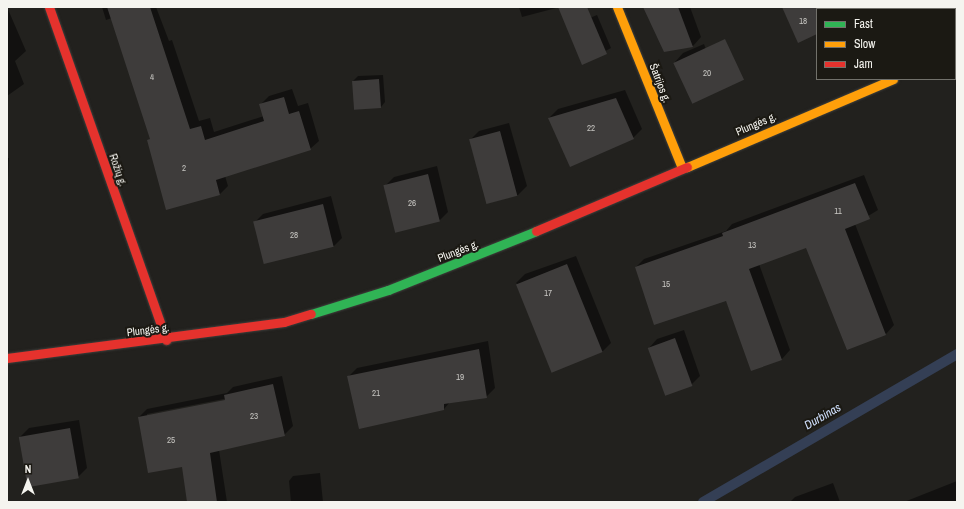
<!DOCTYPE html>
<meta charset="utf-8">
<style>
body{margin:0}
#map{position:relative;width:964px;height:509px;overflow:hidden;background:#22211e;font-family:"Archivo Narrow",sans-serif}
div>[style]{position:absolute}
[style*='--x']{left:calc(var(--x)*1px);top:calc(var(--y)*1px);width:calc(var(--w)*1px);rotate:calc(var(--a)*1deg)}
.shadow>*{inset:0;background:#0007}
.stream>*{height:10px;margin:-5px;padding:0 5px;transform-origin:5px;border-radius:5px;background:#343f55}
.building>*{inset:0;background:#3e3c3b;transform-origin:0 0}
.roads{filter:drop-shadow(0 0 1px #3f3f3c) drop-shadow(0 0 1px #3f3f3c)}
.fast>*{height:9px;margin:-4.5px;padding:0 4.5px;transform-origin:4.5px;border-radius:4.5px;background:#30b455}
.slow>*{height:9px;margin:-4.5px;padding:0 4.5px;transform-origin:4.5px;border-radius:4.5px;background:#ff9f0a}
.jam>*{height:9px;margin:-4.5px;padding:0 4.5px;transform-origin:4.5px;border-radius:4.5px;background:#e5322d}
span{translate:-50% -50%;white-space:nowrap;text-align:center;line-height:1.15;-webkit-text-stroke:4px #1b1913;paint-order:stroke}
.number-label{font-size:9px;color:#c7c6c2}
.number-label span{-webkit-text-stroke-width:0}
.street-label{font-size:11px;color:#f5f4ef}
.water-label{font-size:12px;color:#d1e1ff;font-style:italic}
.frame{position:absolute;inset:0;border:8px solid #f5f4ef;pointer-events:none}
.legend{position:absolute;left:816px;top:8px;width:140px;height:72px;box-sizing:border-box;background:#1b1913;border:1px solid #72716b;margin:0;padding:5px 7px;list-style:none;font-size:12px;color:#f5f4ef}
.legend li{display:flex;align-items:center;gap:8px;height:20px}
.legend b{width:20px;border:1px solid #72716b}
.north{position:absolute;left:8px;top:461px;width:40px;height:40px;-webkit-text-stroke:3px #1b1913;paint-order:stroke;rotate:0deg;font-size:11px;font-weight:700;line-height:16px;text-align:center;color:#f5f4ef}
.north::after{content:'';display:block;margin:auto;width:14px;height:18px;background:#f5f4ef;clip-path:polygon(50% 0,100% 100%,50% 72%,0 100%)}
</style>
<div id="map">
<div class="shadow">
<div style="clip-path:polygon(7px 7px,26px 51px,15px 61px,24px 84px,7px 96px)"></div>
<div style="clip-path:polygon(102px 7px,156px 7px,169px 41px,172px 40px,199px 121px,210px 118px,214px 132px,264px 116px,260px 105px,269px 96px,292px 89px,298px 106px,308px 103px,319px 141px,310px 149px,225px 176px,228px 186px,219px 195px,148px 141px,151px 138px,112px 18px,106px 20px)"></div>
<div style="clip-path:polygon(519px 7px,560px 7px,522px 17px)"></div>
<div style="clip-path:polygon(646px 7px,690px 7px,701px 37px,693px 46px,665px 51px)"></div>
<div style="clip-path:polygon(783px 7px,871px 7px,817px 9px,817px 33px)"></div>
<div style="clip-path:polygon(597px 15px,611px 48px,583px 63px,573px 25px)"></div>
<div style="clip-path:polygon(704px 44px,719px 86px,675px 62px,683px 53px)"></div>
<div style="clip-path:polygon(383px 75px,385px 102px,381px 107px,353px 81px,358px 76px)"></div>
<div style="clip-path:polygon(625px 90px,642px 129px,633px 138px,549px 118px,558px 109px)"></div>
<div style="clip-path:polygon(509px 123px,527px 186px,518px 195px,488px 203px,470px 140px,479px 131px)"></div>
<div style="clip-path:polygon(7px 158px,9px 158px,7px 203px)"></div>
<div style="clip-path:polygon(437px 166px,448px 212px,440px 220px,385px 186px,394px 177px)"></div>
<div style="clip-path:polygon(864px 175px,878px 210px,855px 224px,894px 325px,886px 334px,807px 247px,759px 264px,790px 350px,782px 359px,752px 370px,726px 300px,636px 267px,644px 259px,726px 231px,732px 224px)"></div>
<div style="clip-path:polygon(331px 196px,342px 238px,334px 246px,254px 223px,263px 214px)"></div>
<div style="clip-path:polygon(576px 256px,611px 343px,602px 352px,516px 283px,525px 274px)"></div>
<div style="clip-path:polygon(684px 330px,700px 376px,691px 385px,649px 348px,657px 339px)"></div>
<div style="clip-path:polygon(488px 341px,495px 388px,486px 397px,450px 402px,444px 409px,348px 377px,357px 368px)"></div>
<div style="clip-path:polygon(evenodd,282px 376px,293px 426px,284px 435px,219px 450px,227px 502px,188px 502px,183px 465px,139px 417px,147px 409px,227px 393px,233px 387px,282px 376px,229px 398px,230px 400px,147px 416px,147px 414px,229px 398px)"></div>
<div style="clip-path:polygon(79px 420px,87px 468px,78px 477px,20px 437px,29px 428px)"></div>
<div style="clip-path:polygon(320px 473px,323px 502px,291px 502px,289px 481px,293px 476px)"></div>
<div style="clip-path:polygon(957px 481px,957px 502px,904px 502px)"></div>
<div style="clip-path:polygon(833px 483px,840px 502px,790px 502px,795px 497px)"></div>
</div>
<div class="stream">
<div style="--x:703;--y:502;--w:294;--a:-30.2"></div>
</div>
<div class="building">
<div style="clip-path:polygon(107px 7px,150px 7px,190px 129px,201px 126px,205px 140px,264px 121px,259px 104px,284px 97px,289px 114px,299px 111px,311px 150px,216px 180px,220px 195px,166px 210px,147px 140px,150px 139px)"></div>
<div style="clip-path:polygon(558px 7px,587px 7px,607px 54px,582px 65px)"></div>
<div style="clip-path:polygon(643px 7px,678px 7px,693px 47px,664px 52px)"></div>
<div style="clip-path:polygon(782px 7px,817px 7px,817px 34px,798px 43px)"></div>
<div style="left:725px;top:39px;width:45px;height:57px;rotate:65deg"></div>
<div style="left:379px;top:79px;width:29px;height:27px;rotate:86deg"></div>
<div style="clip-path:polygon(616px 98px,634px 139px,570px 167px,548px 118px)"></div>
<div style="left:500px;top:131px;width:67px;height:32px;rotate:75deg"></div>
<div style="left:428px;top:174px;width:49px;height:46px;rotate:76deg"></div>
<div style="clip-path:polygon(855px 183px,870px 219px,845px 229px,886px 335px,847px 350px,806px 248px,749px 269px,782px 360px,751px 371px,726px 301px,654px 325px,635px 267px,723px 236px,722px 233px)"></div>
<div style="left:323px;top:204px;width:44px;height:72px;rotate:76deg"></div>
<div style="left:567px;top:264px;width:95px;height:55px;rotate:68deg"></div>
<div style="left:675px;top:338px;width:51px;height:29px;rotate:70deg"></div>
<div style="clip-path:polygon(479px 349px,487px 398px,444px 404px,444px 410px,359px 429px,347px 376px)"></div>
<div style="clip-path:polygon(273px 384px,285px 436px,210px 453px,217px 502px,187px 502px,182px 467px,148px 473px,138px 417px,225px 400px,224px 395px)"></div>
<div style="left:70px;top:428px;width:51px;height:52px;rotate:80deg"></div>
</div>
<div class="roads">
<div class="fast">
<div style="--x:311;--y:314;--w:81;--a:-17.3"></div>
<div style="--x:388;--y:290;--w:159;--a:-21.7"></div>
</div>
<div class="slow">
<div style="--x:617;--y:7;--w:174;--a:68"></div>
<div style="--x:955;--y:57;--w:2;--a:-27"></div>
<div style="--x:687;--y:167;--w:224;--a:-23.1"></div>
</div>
<div class="jam">
<div style="--x:49;--y:7;--w:353;--a:70.6"></div>
<div style="--x:536;--y:231;--w:164;--a:-23"></div>
<div style="--x:7;--y:358;--w:279;--a:-7.4"></div>
<div style="--x:284;--y:322;--w:28;--a:-17"></div>
</div>
</div>
<div class="number-label">
<span style="left:803px;top:21px">18</span>
<span style="left:707px;top:73px">20</span>
<span style="left:152px;top:77px">4</span>
<span style="left:591px;top:128px">22</span>
<span style="left:184px;top:168px">2</span>
<span style="left:412px;top:203px">26</span>
<span style="left:838px;top:211px">11</span>
<span style="left:294px;top:235px">28</span>
<span style="left:752px;top:245px">13</span>
<span style="left:666px;top:284px">15</span>
<span style="left:548px;top:293px">17</span>
<span style="left:460px;top:377px">19</span>
<span style="left:376px;top:393px">21</span>
<span style="left:254px;top:416px">23</span>
<span style="left:171px;top:440px">25</span>
</div>
<div class="street-label">
<span style="left:660px;top:83px;rotate:69deg">Šatrijos g.</span>
<span style="left:756px;top:124px;rotate:-23deg">Plungės g.</span>
<span style="left:118px;top:170px;rotate:71deg">Rožių g.</span>
<span style="left:458px;top:251px;rotate:-21deg">Plungės g.</span>
<span style="left:148px;top:330px;rotate:-7deg">Plungės g.</span>
</div>
<div class="water-label">
<span style="left:823px;top:417px;rotate:-30deg">Durbinas</span>
</div>
<div class="frame"></div>
<ul class="legend">
<li><b style="height:5px;background:#30b455"></b>Fast</li>
<li><b style="height:5px;background:#ff9f0a"></b>Slow</li>
<li><b style="height:5px;background:#e5322d"></b>Jam</li>
</ul>
<div class="north">N</div>
</div>
